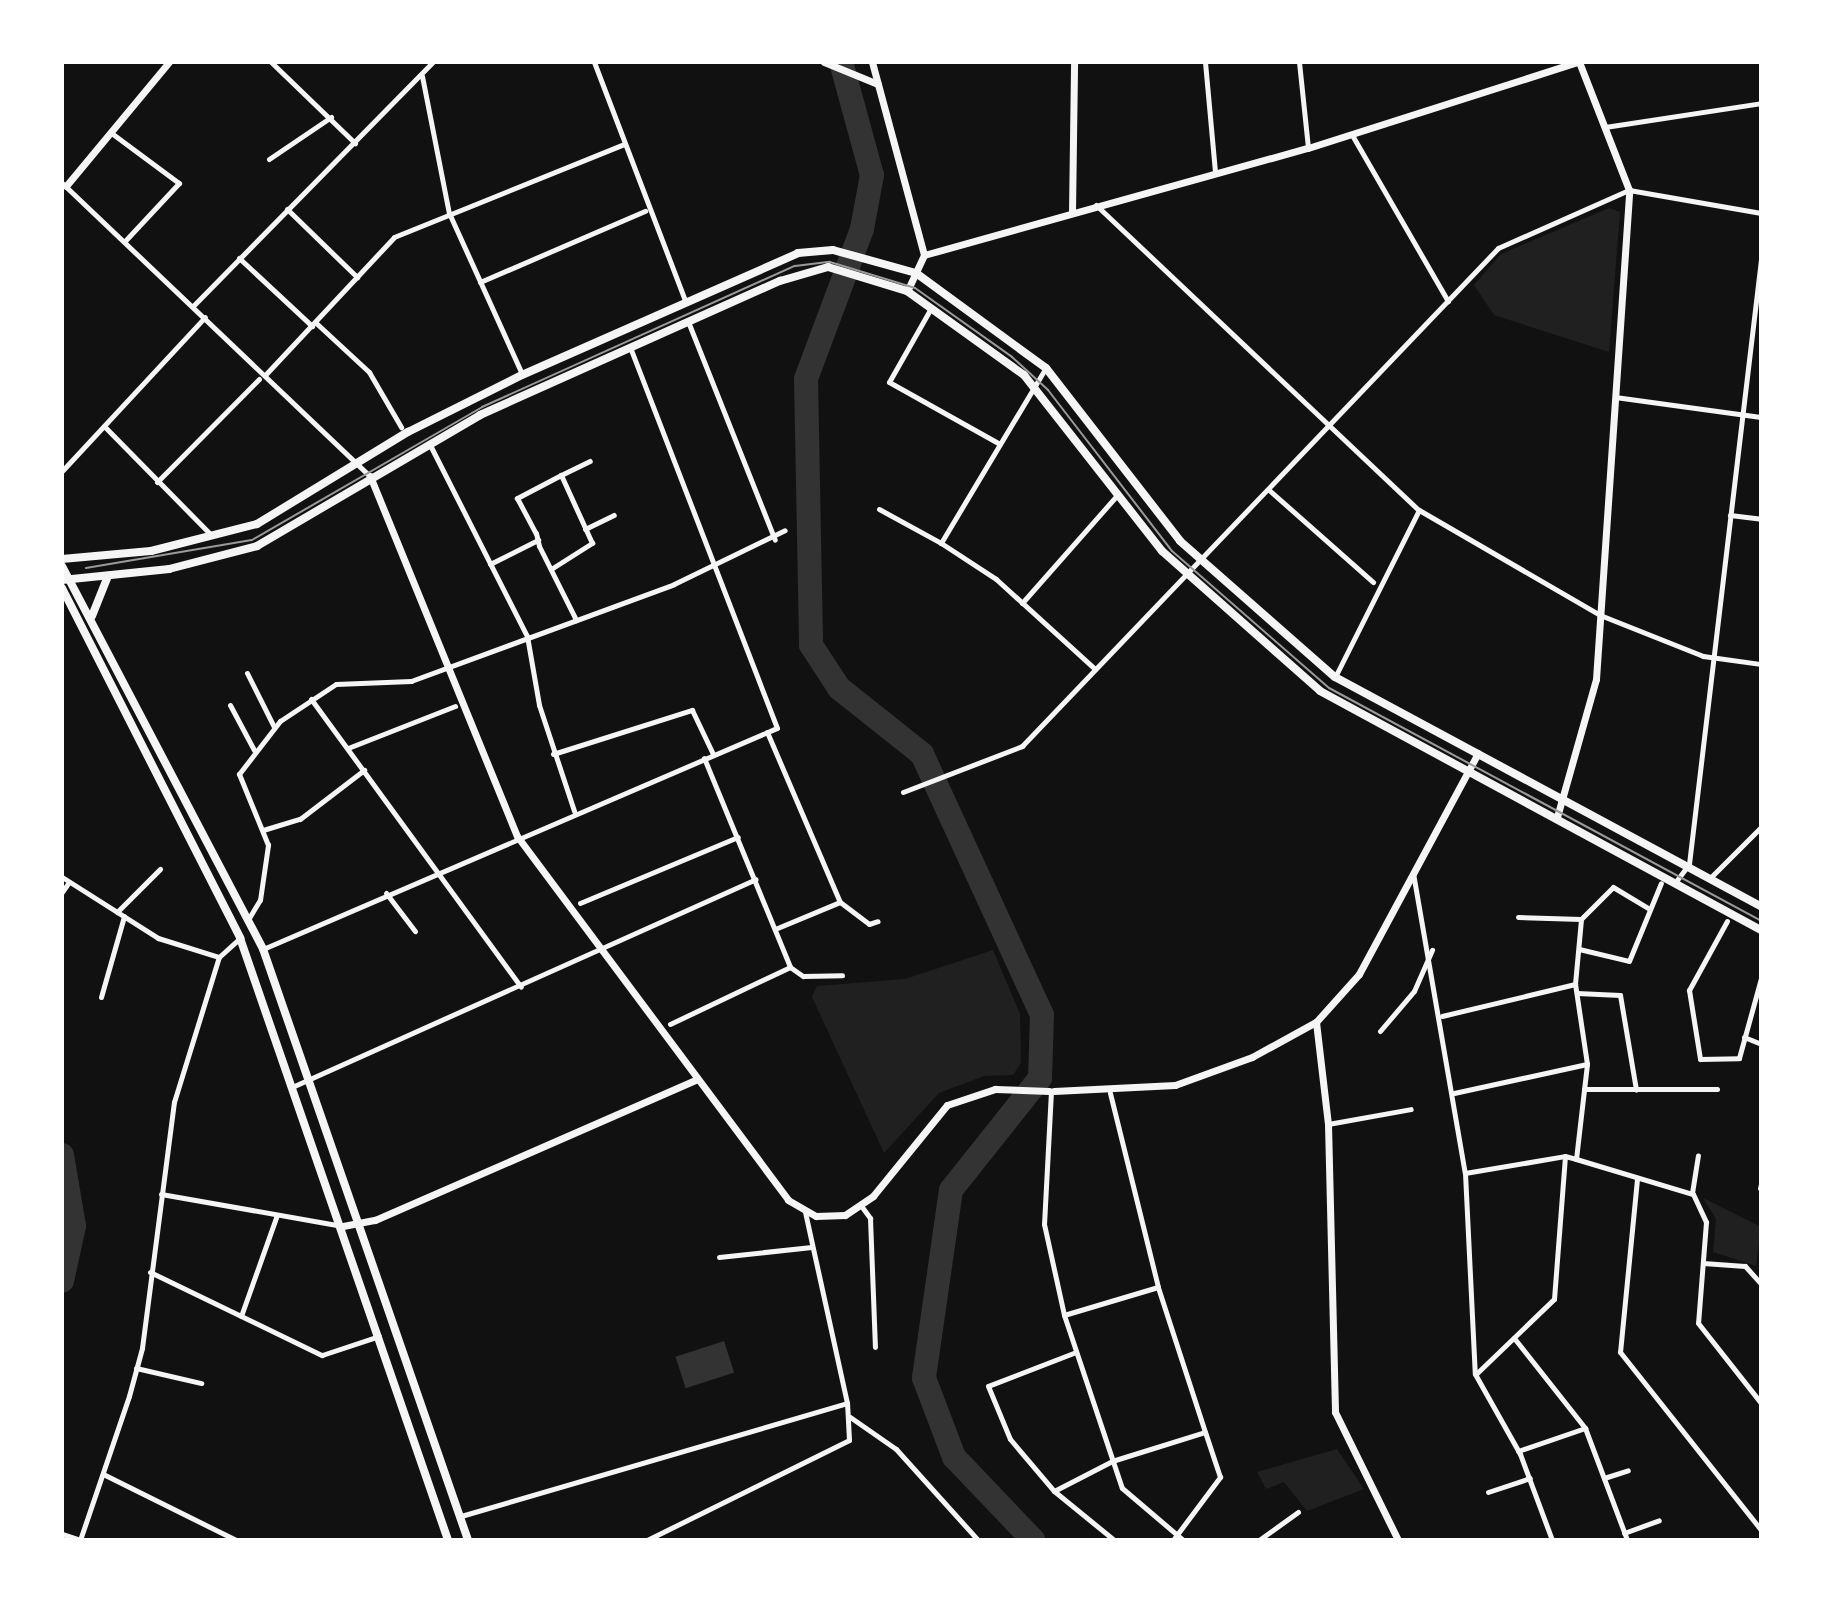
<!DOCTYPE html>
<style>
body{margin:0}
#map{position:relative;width:1823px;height:1602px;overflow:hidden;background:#111;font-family:"Roboto Serif",serif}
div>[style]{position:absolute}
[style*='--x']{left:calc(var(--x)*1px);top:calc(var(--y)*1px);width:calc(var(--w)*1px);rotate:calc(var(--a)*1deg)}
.green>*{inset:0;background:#202020}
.water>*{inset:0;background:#333;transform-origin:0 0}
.river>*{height:24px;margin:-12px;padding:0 12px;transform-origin:12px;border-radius:12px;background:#333}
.minor>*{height:5px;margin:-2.5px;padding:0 2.5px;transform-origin:2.5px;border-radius:2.5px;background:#f5f5f5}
.tertiary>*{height:7px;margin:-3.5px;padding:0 3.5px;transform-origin:3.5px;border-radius:3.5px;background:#f5f5f5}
.primary>*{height:8px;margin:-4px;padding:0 4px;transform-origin:4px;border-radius:4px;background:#f5f5f5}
.tram>*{height:2px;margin:-1px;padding:0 1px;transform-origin:1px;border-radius:1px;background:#9a9a9a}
span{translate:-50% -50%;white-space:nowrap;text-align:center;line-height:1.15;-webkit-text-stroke:8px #fff;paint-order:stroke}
.frame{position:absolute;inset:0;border:64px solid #fff;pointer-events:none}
</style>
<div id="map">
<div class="green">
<div style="clip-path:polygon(1609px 208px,1620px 212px,1609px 352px,1494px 315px,1474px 285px,1501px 254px)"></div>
<div style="clip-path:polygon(993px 950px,1020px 1014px,1021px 1063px,1013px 1075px,984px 1076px,939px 1093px,884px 1153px,812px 997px,817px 986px,905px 979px)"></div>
<div style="clip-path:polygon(1703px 1198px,1761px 1227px,1756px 1266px,1713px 1252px,1716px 1219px)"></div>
<div style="clip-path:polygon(1337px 1449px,1364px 1489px,1307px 1511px,1284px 1482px,1266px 1489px,1257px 1472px)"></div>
</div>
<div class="water">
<div style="left:724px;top:1341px;width:33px;height:51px;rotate:72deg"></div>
</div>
<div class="river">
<div style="--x:841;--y:62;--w:117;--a:74.7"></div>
<div style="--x:872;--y:175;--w:55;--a:100.5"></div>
<div style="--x:862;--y:229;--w:160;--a:110.5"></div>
<div style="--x:806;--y:379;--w:266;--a:88.9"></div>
<div style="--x:811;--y:645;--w:51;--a:56.9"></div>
<div style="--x:839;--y:688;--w:106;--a:38.5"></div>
<div style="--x:922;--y:754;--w:287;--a:65.3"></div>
<div style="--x:1042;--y:1015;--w:63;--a:91.8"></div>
<div style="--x:1040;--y:1078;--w:143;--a:128.5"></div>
<div style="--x:951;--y:1190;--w:190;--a:98.2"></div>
<div style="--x:924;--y:1378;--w:85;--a:69.2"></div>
<div style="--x:954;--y:1457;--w:115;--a:46.4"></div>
<div style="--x:62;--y:1155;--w:72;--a:80.4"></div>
<div style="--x:74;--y:1226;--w:56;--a:102.3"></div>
</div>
<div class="minor">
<div style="--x:271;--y:62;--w:117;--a:44"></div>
<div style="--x:594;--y:62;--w:258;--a:69.1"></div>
<div style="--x:1205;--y:62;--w:110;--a:84.8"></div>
<div style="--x:1299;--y:62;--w:86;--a:84"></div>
<div style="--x:422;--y:76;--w:140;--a:78.9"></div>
<div style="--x:449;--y:213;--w:177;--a:65.6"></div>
<div style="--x:1605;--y:127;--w:158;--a:-8.7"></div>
<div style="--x:110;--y:132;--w:86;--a:36.5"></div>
<div style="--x:179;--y:183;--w:79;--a:133"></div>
<div style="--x:1352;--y:135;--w:192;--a:60"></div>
<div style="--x:269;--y:159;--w:75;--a:-34.1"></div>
<div style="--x:62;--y:183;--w:425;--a:43.6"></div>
<div style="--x:1096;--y:205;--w:444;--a:43.4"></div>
<div style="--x:1419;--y:510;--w:209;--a:30.1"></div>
<div style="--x:1600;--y:615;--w:111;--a:21.7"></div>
<div style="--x:1703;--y:656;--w:59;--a:7.9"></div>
<div style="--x:287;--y:209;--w:98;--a:44.2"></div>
<div style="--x:239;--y:258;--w:100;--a:43"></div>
<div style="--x:480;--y:282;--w:180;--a:-23.3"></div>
<div style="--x:193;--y:306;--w:342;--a:-45.5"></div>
<div style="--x:931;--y:308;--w:85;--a:119.6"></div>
<div style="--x:889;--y:382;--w:127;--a:29.2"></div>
<div style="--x:315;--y:322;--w:74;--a:42.8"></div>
<div style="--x:369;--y:372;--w:64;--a:59.8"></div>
<div style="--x:689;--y:324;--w:232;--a:68.3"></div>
<div style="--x:1045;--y:369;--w:203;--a:120.9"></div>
<div style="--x:941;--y:543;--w:66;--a:33.2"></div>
<div style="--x:996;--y:579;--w:134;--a:42.3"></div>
<div style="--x:266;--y:374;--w:187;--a:-46.9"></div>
<div style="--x:394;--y:237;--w:246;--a:-22"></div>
<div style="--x:1615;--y:397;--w:147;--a:7.8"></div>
<div style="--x:104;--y:426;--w:154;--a:45.5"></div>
<div style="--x:429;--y:443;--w:216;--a:63.1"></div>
<div style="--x:527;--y:636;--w:70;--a:80.1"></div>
<div style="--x:539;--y:705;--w:112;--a:71.7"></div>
<div style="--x:62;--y:471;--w:210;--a:-47.1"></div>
<div style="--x:561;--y:475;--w:32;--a:-26"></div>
<div style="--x:157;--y:482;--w:145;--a:-45.3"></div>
<div style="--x:1269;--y:490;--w:139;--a:41.5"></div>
<div style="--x:879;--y:509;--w:71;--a:28.7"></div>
<div style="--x:1730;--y:515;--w:31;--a:7"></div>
<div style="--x:585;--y:529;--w:32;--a:-26"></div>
<div style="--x:490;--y:564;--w:54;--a:-26.6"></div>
<div style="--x:551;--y:569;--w:49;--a:-32.4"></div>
<div style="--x:592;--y:543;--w:75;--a:-114.5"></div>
<div style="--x:561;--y:475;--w:50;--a:152.4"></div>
<div style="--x:517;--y:498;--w:40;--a:62"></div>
<div style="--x:536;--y:533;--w:13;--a:77"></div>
<div style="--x:539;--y:546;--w:83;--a:63.4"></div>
<div style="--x:1022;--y:603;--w:145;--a:-48.6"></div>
<div style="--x:247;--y:673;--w:60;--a:63.4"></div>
<div style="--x:1335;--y:677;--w:187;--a:-63.3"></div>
<div style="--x:311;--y:699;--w:356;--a:53.9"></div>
<div style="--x:230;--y:705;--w:51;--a:61.9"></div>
<div style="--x:767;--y:732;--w:185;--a:66.8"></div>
<div style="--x:840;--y:902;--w:36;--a:37"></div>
<div style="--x:869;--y:924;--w:9;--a:-18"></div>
<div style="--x:348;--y:748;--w:115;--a:-21.4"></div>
<div style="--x:553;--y:754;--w:146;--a:-17.6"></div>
<div style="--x:692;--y:710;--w:49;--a:64.5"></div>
<div style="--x:704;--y:758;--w:226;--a:67.6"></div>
<div style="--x:790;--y:967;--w:16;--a:35"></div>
<div style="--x:803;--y:976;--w:39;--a:-1"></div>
<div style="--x:903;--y:792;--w:128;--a:-21.1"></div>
<div style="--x:1022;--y:746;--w:689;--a:-46.29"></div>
<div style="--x:1498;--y:248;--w:143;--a:-23.9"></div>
<div style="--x:1629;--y:190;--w:134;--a:9.9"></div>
<div style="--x:263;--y:830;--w:39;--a:-17"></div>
<div style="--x:300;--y:819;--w:81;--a:-37.4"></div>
<div style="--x:1413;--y:873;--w:304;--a:80.2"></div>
<div style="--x:1465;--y:1173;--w:201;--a:87.2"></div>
<div style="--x:1475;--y:1374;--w:92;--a:60.6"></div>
<div style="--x:1520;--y:1454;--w:92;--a:69.6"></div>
<div style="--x:1712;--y:876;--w:69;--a:-45"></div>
<div style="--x:62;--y:877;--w:114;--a:32.4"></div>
<div style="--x:158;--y:938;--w:64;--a:17.3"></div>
<div style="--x:1677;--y:880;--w:20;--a:-53"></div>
<div style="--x:1689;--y:864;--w:609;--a:-83.21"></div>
<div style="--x:62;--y:892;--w:12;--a:-55"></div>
<div style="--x:386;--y:893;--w:48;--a:52.7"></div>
<div style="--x:580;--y:903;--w:171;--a:-22.7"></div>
<div style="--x:117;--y:912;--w:61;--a:-45"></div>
<div style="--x:1518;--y:917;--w:63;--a:1.8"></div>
<div style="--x:249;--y:918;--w:21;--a:-59"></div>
<div style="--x:260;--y:900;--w:56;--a:-81.7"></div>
<div style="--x:268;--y:845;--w:77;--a:-112.2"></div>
<div style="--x:239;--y:774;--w:67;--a:-52.3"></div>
<div style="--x:280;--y:721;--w:67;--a:-33.5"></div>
<div style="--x:336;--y:684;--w:75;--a:-2.3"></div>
<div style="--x:411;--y:681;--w:280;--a:-20.2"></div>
<div style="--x:674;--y:584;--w:123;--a:-25.9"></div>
<div style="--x:1727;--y:921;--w:79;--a:118.8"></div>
<div style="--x:1689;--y:990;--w:70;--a:80.9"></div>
<div style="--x:1700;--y:1059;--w:39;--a:-1"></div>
<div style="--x:1739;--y:1058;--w:83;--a:-74.6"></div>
<div style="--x:775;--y:929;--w:70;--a:-22.6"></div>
<div style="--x:263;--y:949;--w:559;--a:-23.27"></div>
<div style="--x:777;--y:728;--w:407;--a:-111.1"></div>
<div style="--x:1579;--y:949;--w:51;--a:13.5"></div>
<div style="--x:1629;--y:961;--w:84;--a:-67.7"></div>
<div style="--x:1577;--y:993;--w:43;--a:2.7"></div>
<div style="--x:1620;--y:995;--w:96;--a:80.4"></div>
<div style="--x:101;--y:997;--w:84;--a:-74.1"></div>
<div style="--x:1442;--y:1016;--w:137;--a:-13.5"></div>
<div style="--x:670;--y:1024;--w:133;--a:-25.4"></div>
<div style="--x:1380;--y:1031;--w:52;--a:-49.6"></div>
<div style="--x:1414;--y:991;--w:45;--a:-66.3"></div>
<div style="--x:1744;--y:1037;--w:18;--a:22"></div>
<div style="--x:292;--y:1087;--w:508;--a:-24.15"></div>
<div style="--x:1584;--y:1089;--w:133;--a:0"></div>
<div style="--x:1051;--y:1091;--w:133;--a:93"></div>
<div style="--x:1044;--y:1224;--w:93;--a:77.6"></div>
<div style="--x:1064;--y:1315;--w:182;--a:71.5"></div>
<div style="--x:1122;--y:1488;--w:80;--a:40.4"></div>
<div style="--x:1454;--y:1093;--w:136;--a:-12.3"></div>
<div style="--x:1328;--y:1124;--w:84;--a:-10.2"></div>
<div style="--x:1576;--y:1159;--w:122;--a:16.7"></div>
<div style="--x:1693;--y:1194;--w:31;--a:65"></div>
<div style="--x:1706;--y:1222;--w:101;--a:94.5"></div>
<div style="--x:1698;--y:1323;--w:102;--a:51.8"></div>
<div style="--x:1465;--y:1173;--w:101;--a:-9.6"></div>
<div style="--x:1637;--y:1179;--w:174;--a:95.6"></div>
<div style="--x:1620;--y:1352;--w:227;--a:51.6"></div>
<div style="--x:1760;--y:1188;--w:4;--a:-76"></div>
<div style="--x:1692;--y:1193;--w:38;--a:-81"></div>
<div style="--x:161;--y:1194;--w:184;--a:10"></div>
<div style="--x:862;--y:1207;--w:14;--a:54"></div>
<div style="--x:870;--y:1218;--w:129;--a:87.8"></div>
<div style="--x:719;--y:1257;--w:93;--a:-6.2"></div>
<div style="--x:1703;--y:1263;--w:42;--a:4.1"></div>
<div style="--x:1745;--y:1266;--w:24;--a:48"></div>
<div style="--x:150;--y:1272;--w:191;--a:25.8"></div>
<div style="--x:322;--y:1355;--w:60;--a:-18.4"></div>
<div style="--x:1064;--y:1315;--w:98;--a:-16.6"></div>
<div style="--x:241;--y:1316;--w:107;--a:-70.4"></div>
<div style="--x:1514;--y:1338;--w:115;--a:51.7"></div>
<div style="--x:1585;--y:1428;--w:120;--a:69.4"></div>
<div style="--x:1076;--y:1352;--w:94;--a:158.9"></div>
<div style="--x:988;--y:1386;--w:57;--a:67.5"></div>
<div style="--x:1010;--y:1439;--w:68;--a:49.8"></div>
<div style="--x:1054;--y:1491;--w:65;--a:-27.3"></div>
<div style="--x:1112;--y:1461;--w:97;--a:-17.3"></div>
<div style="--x:1205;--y:1432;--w:152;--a:-108"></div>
<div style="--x:1158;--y:1287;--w:200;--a:-103.9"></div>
<div style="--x:136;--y:1368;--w:67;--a:13"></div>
<div style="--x:1476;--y:1374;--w:108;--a:-43.9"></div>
<div style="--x:1554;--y:1299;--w:143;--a:-85.6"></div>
<div style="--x:1565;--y:1156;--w:11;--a:15"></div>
<div style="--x:1576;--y:1159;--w:96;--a:-83.4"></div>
<div style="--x:1587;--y:1064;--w:81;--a:-98.5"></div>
<div style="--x:1575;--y:984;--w:65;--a:-84.7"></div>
<div style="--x:1581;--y:919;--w:45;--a:-45"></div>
<div style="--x:1613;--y:887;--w:41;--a:31"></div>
<div style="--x:850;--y:1417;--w:56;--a:34.8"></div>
<div style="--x:896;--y:1449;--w:122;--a:48"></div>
<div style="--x:1518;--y:1451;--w:71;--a:-18.9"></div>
<div style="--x:103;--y:1474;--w:148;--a:26.4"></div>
<div style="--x:1604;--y:1478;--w:25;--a:-18"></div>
<div style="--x:1054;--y:1491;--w:77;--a:39.2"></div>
<div style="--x:1488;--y:1492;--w:44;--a:-18.4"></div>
<div style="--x:461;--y:1516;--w:402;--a:-16.3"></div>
<div style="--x:847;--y:1403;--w:196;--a:-102.4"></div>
<div style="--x:1624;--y:1533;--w:37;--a:-20"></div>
<div style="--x:62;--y:1534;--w:19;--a:18"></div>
<div style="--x:80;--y:1540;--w:152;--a:-71.2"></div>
<div style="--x:129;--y:1396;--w:50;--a:-74.8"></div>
<div style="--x:142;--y:1348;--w:248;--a:-82.6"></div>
<div style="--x:174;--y:1102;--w:152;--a:-72.8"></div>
<div style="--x:219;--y:957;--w:27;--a:-42"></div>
<div style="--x:647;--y:1540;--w:225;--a:-26.3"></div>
<div style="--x:849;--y:1440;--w:37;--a:-93"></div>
<div style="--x:1173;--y:1540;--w:79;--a:-53.3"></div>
<div style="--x:1220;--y:1477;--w:47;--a:-108.4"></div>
<div style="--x:1259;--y:1540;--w:48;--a:-35.7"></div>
</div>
<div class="tertiary">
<div style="--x:824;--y:62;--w:58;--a:22.2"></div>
<div style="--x:872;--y:62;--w:200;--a:74.9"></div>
<div style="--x:924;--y:255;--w:40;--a:115"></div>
<div style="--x:66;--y:186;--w:161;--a:-50.3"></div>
<div style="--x:1072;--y:212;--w:150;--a:-89.2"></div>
<div style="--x:924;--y:255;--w:399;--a:-15.6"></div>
<div style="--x:1308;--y:148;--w:283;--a:-17.7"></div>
<div style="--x:370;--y:476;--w:389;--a:67.8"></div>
<div style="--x:517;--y:836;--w:454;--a:53.3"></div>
<div style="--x:788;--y:1200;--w:32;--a:30"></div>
<div style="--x:816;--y:1216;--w:29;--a:-2"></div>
<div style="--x:845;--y:1215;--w:34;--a:-34"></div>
<div style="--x:873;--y:1196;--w:117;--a:-50.9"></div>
<div style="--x:947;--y:1105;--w:51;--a:-18.4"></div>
<div style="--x:995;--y:1089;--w:54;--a:2.1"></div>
<div style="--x:1557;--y:817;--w:143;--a:-74.2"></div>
<div style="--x:1596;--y:679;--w:490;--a:-86.1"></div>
<div style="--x:1629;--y:190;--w:137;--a:-111.3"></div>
<div style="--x:1316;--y:1022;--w:103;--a:83.3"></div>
<div style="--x:1328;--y:1124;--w:288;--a:88.6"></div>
<div style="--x:1335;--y:1412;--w:143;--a:63.8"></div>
<div style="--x:1054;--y:1091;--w:121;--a:-2.8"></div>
<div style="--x:1175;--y:1085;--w:82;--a:-20"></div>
<div style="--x:1252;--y:1057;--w:73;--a:-28.7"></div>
<div style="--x:1316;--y:1022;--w:64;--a:-48.1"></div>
<div style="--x:1359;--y:974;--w:251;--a:-61.7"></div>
<div style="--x:343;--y:1226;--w:33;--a:-11"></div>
<div style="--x:375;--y:1220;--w:352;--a:-23.6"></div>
</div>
<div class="primary">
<div style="--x:62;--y:559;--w:89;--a:-5.1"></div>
<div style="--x:151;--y:551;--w:109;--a:-14.3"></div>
<div style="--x:257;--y:524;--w:177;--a:-31.4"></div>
<div style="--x:408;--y:432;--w:127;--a:-26.6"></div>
<div style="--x:522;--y:375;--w:302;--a:-23.8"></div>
<div style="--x:798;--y:253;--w:35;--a:-5"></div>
<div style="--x:833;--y:250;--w:86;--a:15.5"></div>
<div style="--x:916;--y:273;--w:161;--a:36.2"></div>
<div style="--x:1046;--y:368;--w:219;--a:52.2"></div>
<div style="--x:1180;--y:541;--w:206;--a:41.3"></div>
<div style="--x:1335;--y:677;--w:484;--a:28.3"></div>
<div style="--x:62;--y:566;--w:433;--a:62.3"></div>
<div style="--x:263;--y:949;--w:626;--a:70.87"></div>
<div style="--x:62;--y:580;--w:108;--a:-5.9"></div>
<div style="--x:169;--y:569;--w:91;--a:-14.6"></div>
<div style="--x:257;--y:546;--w:259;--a:-30.4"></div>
<div style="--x:480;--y:415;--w:329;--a:-24.1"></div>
<div style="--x:780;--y:281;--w:50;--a:-16.3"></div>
<div style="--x:828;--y:267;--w:83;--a:16.9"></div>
<div style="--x:907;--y:291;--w:144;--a:35.7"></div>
<div style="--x:1024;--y:375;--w:224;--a:51.9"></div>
<div style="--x:1162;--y:551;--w:211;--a:41.5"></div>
<div style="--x:1320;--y:691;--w:502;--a:28.46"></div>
<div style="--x:62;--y:588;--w:393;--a:63"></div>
<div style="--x:240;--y:938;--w:637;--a:70.94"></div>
<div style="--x:92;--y:616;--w:43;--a:-68.2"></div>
</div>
<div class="tram">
<div style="--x:86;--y:568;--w:168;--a:-9.6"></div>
<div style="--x:252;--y:540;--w:266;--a:-30"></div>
<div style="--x:482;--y:407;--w:343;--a:-24.3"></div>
<div style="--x:795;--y:266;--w:35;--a:-7"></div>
<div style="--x:830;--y:262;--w:89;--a:17"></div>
<div style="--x:915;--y:288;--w:119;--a:35.4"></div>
<div style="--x:1012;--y:357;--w:49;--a:42.5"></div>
<div style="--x:1048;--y:390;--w:203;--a:52.4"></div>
<div style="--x:1172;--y:551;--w:208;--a:41.1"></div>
<div style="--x:1329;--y:688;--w:491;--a:28.3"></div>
</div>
<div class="frame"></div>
</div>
